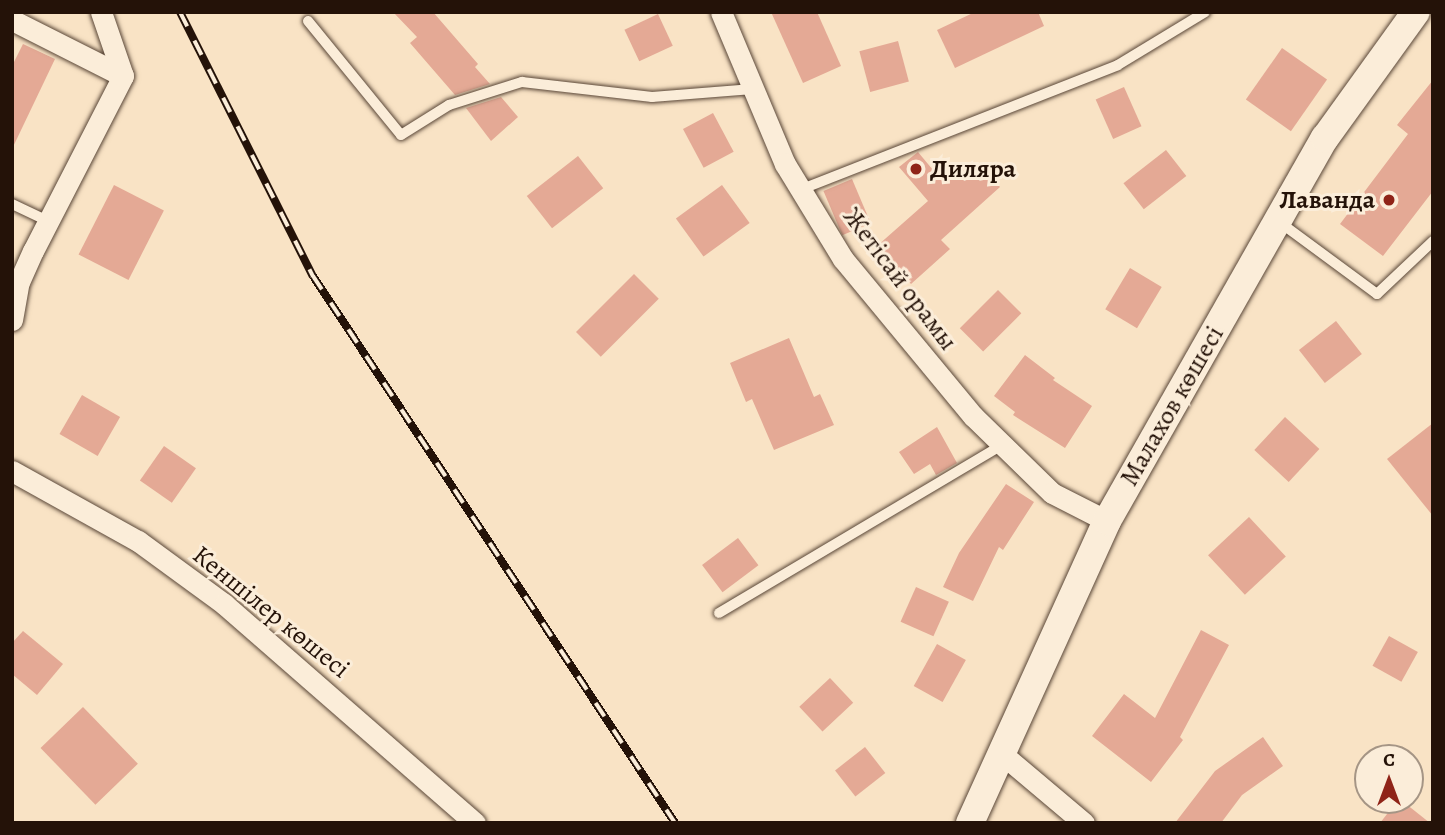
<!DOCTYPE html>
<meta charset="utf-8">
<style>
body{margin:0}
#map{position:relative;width:1445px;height:835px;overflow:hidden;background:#f9e3c5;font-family:Alegreya,serif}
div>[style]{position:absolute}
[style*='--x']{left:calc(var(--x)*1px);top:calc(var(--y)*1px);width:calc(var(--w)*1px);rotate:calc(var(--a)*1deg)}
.building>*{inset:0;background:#e4a995;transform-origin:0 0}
.roads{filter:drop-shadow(0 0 2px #594637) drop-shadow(0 0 2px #594637)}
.service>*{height:10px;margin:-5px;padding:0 5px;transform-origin:5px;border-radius:5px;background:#fbedd9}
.minor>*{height:21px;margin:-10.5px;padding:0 10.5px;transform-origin:10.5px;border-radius:10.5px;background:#fbedd9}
.secondary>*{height:28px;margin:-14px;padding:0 14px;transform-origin:14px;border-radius:14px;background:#fbedd9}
.rail>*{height:8px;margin-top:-4px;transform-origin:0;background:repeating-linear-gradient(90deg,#fbedd9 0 16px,#241208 0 32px);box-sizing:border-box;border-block:2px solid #241208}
.dots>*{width:19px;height:19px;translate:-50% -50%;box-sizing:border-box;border:4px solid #fbedd9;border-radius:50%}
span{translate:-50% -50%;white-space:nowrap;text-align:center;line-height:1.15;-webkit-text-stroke:6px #fbedd9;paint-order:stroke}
.poi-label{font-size:26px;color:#241208;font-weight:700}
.left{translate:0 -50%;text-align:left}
.right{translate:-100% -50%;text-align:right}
.street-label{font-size:26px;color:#241208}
.frame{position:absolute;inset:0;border:14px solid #241208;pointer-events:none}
.north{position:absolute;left:1354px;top:744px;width:70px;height:70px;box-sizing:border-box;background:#fbedd9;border:2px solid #a59585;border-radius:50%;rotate:0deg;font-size:19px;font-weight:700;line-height:28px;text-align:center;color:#241208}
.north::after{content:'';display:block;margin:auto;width:24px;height:32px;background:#8f2418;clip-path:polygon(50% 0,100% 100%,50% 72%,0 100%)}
</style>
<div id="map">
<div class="building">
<div style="clip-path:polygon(393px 12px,433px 12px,478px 64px,475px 67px,490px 84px,455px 95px,410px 43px,417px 37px)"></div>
<div style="clip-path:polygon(771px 12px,817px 12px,841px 66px,803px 83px)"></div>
<div style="clip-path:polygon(975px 12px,1038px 12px,1044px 26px,955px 68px,937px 30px)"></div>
<div style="left:658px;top:14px;width:35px;height:37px;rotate:65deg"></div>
<div style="left:898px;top:41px;width:42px;height:40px;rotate:75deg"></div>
<div style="clip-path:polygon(23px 44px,55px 59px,12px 149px,12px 66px)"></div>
<div style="left:1282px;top:48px;width:55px;height:63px;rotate:35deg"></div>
<div style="clip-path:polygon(1433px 80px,1433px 191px,1383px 256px,1340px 224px,1408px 134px,1397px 125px)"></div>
<div style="left:1124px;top:87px;width:43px;height:31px;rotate:66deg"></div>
<div style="clip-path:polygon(501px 97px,518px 117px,491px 141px,466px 108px)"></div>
<div style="left:713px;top:113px;width:44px;height:34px;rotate:62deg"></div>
<div style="left:1166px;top:150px;width:33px;height:54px;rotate:52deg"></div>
<div style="clip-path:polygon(918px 152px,943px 182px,961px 166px,968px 170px,977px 162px,1000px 187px,941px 240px,950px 249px,911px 284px,877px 246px,928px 201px,899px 167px)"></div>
<div style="left:578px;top:156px;width:41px;height:65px;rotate:52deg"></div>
<div style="left:852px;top:179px;width:48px;height:31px;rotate:67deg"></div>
<div style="left:114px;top:185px;width:56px;height:78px;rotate:27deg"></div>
<div style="left:722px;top:185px;width:47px;height:57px;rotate:54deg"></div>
<div style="left:1130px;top:268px;width:37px;height:48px;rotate:31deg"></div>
<div style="left:634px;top:274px;width:35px;height:82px;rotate:45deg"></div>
<div style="left:998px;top:290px;width:33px;height:54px;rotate:45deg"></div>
<div style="left:1336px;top:321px;width:42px;height:47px;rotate:52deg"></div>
<div style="clip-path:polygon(789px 338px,814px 397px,820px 394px,834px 425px,774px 450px,752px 399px,746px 402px,730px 363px)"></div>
<div style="clip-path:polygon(1025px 355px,1055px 378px,1053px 380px,1092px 406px,1065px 448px,1013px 415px,1015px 412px,994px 396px)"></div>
<div style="left:82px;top:395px;width:44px;height:45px;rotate:30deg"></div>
<div style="left:1285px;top:417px;width:47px;height:45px;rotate:43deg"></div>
<div style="clip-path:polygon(1433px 423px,1433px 516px,1387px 459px)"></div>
<div style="clip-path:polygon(937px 427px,957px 463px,936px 475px,930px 464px,914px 474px,899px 452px)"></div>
<div style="left:164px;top:446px;width:39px;height:42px;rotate:35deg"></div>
<div style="clip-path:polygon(1006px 484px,1034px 502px,1003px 550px,999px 547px,973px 601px,943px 587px,959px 553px)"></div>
<div style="left:1249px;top:517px;width:54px;height:56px;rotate:47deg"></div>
<div style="left:738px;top:538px;width:34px;height:45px;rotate:53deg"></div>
<div style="left:916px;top:587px;width:36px;height:38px;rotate:24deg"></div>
<div style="clip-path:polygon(1201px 630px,1229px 645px,1180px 737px,1183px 740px,1151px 782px,1092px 736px,1124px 694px,1155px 718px)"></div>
<div style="clip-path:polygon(23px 631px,63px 664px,37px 695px,12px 674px,12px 643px)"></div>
<div style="left:1389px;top:636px;width:33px;height:34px;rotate:29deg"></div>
<div style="left:937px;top:644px;width:33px;height:48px;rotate:29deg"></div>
<div style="left:830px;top:678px;width:34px;height:42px;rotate:47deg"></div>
<div style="left:83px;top:707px;width:79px;height:59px;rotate:46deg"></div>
<div style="clip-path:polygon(1263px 737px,1283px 766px,1242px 795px,1221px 823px,1175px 823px,1215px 771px)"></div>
<div style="left:865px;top:747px;width:33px;height:38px;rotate:52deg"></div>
<div style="clip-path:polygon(1398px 800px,1401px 800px,1430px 823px,1380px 823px)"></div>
</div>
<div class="roads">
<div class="service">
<div style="--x:308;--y:21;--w:147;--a:50.8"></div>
<div style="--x:401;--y:135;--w:57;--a:-32"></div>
<div style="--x:449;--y:105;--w:77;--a:-17.5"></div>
<div style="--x:522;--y:82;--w:131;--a:6.6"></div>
<div style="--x:652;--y:97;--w:101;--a:-4.5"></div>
<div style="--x:802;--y:189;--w:339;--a:-21.4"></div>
<div style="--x:1118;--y:65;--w:102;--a:-31.3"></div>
<div style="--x:12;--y:204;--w:42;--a:25.3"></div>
<div style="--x:1278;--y:221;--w:123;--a:36.4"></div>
<div style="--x:1377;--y:294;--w:77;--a:-43.4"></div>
<div style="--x:719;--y:613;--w:329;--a:-30.7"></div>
</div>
<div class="minor">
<div style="--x:721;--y:12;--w:165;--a:67.2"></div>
<div style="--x:785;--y:164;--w:111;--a:58.6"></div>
<div style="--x:843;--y:259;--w:204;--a:50.4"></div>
<div style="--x:973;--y:416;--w:110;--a:44.3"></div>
<div style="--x:1052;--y:493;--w:62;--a:27"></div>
<div style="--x:12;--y:20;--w:124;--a:26.8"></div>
<div style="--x:12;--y:320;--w:39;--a:-80"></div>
<div style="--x:19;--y:282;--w:34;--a:-66"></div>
<div style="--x:33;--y:251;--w:197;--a:-62.8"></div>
<div style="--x:123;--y:76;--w:68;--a:-109"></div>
<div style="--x:12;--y:471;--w:144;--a:29.1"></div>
<div style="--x:138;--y:541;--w:107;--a:36.2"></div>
<div style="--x:224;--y:604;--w:333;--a:41.1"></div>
<div style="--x:1002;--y:754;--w:107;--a:40.1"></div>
</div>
<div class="secondary">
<div style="--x:970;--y:823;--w:332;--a:-65.6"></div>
<div style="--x:1107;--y:521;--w:441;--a:-60.4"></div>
<div style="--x:1325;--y:138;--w:155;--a:-54.2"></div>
</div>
</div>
<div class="rail">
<div style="--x:180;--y:12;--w:296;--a:63.3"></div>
<div style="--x:313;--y:276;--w:656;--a:56.5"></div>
</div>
<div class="dots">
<div style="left:916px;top:169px;background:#8f2418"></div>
<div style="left:1389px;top:200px;background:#8f2418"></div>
</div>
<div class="poi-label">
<span class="left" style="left:930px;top:169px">Диляра</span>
<span class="right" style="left:1375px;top:200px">Лаванда</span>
</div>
<div class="street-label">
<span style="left:900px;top:279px;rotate:53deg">Жетісай орамы</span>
<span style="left:1172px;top:406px;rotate:-60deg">Малахов көшесі</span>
<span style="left:271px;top:612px;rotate:39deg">Кеншілер көшесі</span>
</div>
<div class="frame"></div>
<div class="north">С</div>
</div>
